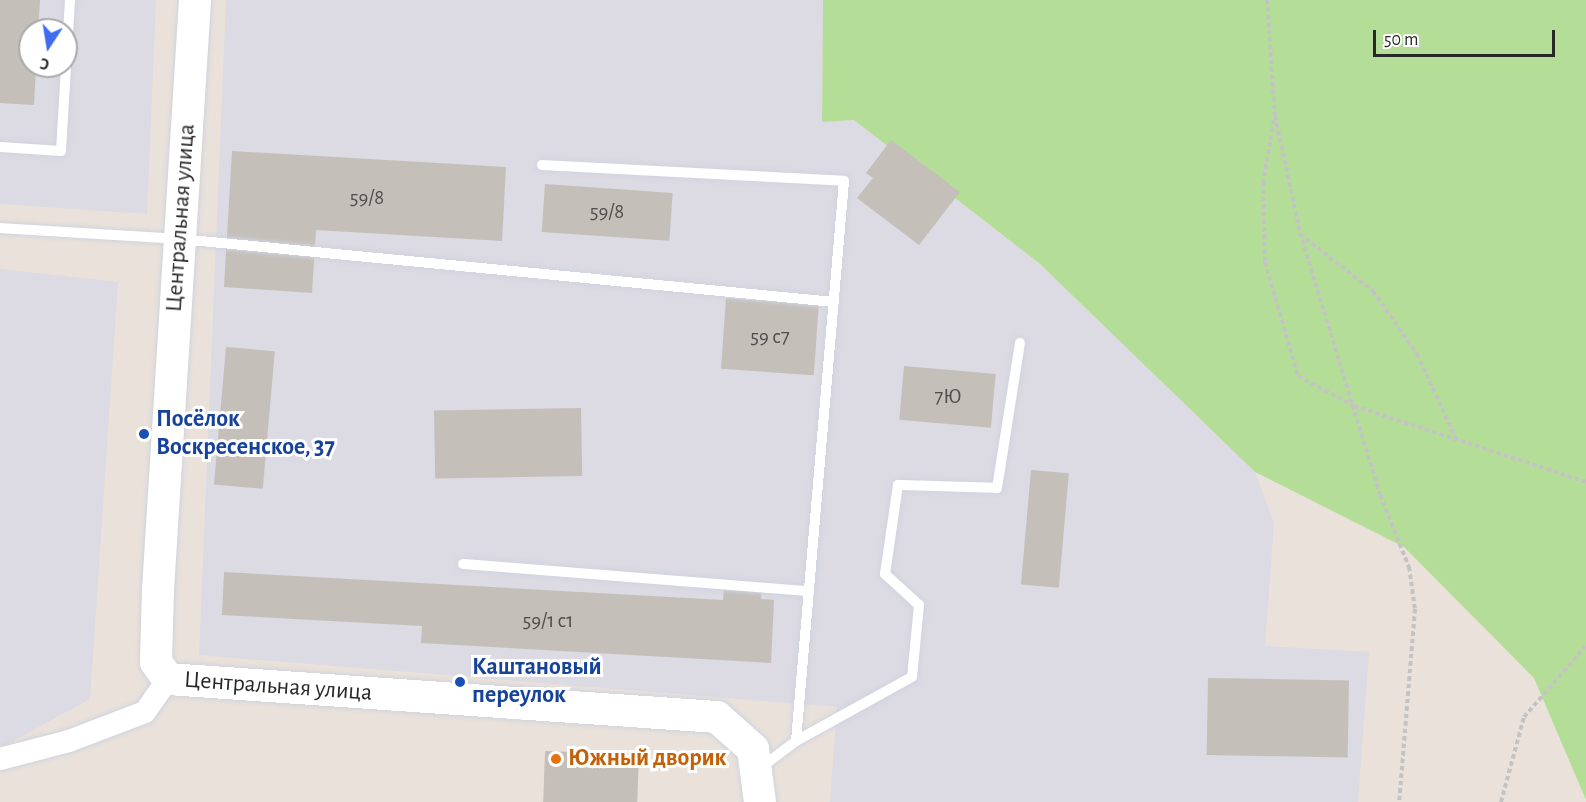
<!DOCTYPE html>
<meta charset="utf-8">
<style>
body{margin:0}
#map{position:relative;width:1586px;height:802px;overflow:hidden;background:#eae2da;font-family:"Alegreya Sans",sans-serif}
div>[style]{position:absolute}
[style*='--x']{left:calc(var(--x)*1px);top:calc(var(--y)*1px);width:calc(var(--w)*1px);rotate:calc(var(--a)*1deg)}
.industrial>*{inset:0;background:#dcdae2}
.green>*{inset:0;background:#b4de98}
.building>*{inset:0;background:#c5bfb9;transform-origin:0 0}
.path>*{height:4px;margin-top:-2px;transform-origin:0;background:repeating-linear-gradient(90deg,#c3c3c3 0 4.5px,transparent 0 7.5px)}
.roads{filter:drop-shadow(0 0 2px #cfd3e0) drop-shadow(0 0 2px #cfd3e0)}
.service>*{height:10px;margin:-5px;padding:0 5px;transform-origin:5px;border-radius:5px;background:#fff}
.minor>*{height:22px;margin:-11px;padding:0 11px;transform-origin:11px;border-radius:11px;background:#fff}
.secondary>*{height:32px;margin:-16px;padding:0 16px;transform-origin:16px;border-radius:16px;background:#fff}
.dots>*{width:16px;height:16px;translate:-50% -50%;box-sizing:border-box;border:3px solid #fff;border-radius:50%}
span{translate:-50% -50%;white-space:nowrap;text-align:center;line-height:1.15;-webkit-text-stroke:6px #fff;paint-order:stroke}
.number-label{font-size:21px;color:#4f4e4c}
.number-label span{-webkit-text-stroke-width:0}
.street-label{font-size:24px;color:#282828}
.transit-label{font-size:24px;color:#164399;font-weight:700}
.left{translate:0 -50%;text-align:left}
.food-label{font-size:24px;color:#c56008;font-weight:700}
.north{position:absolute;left:18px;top:18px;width:60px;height:60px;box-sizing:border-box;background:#fff;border:2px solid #a9a9a9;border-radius:50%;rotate:192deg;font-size:16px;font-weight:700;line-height:24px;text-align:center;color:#282828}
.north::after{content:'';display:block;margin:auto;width:21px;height:27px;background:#406cf0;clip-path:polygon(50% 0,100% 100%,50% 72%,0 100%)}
.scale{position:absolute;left:1373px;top:30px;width:182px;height:27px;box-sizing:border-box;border:3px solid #282828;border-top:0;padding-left:8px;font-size:18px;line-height:21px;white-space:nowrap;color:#282828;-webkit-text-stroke:4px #fff;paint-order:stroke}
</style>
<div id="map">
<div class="industrial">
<div style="clip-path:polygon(evenodd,0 0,156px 0,147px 214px,0 204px,0 0,30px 30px,66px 30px,66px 66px,30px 66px,30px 30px)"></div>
<div style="clip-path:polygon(226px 0,823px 0,822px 122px,854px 120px,1039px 263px,1255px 472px,1274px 523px,1265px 646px,1369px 652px,1358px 802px,830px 802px,837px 707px,199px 655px)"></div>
<div style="clip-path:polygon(0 269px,118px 282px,90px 699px,6px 745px,0 745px)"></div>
</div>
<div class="green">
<div style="clip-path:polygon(823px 0,1586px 0,1586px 800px,1534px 678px,1404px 547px,1255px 472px,1039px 263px,854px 120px,822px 122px)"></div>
</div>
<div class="building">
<div style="clip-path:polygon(0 0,40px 0,38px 30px,30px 30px,30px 66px,36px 66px,34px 105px,0 103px)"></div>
<div style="clip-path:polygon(891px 140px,960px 192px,919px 245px,857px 198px,873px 178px,866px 173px)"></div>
<div style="clip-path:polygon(232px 151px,506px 167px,502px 241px,316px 230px,312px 293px,224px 287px)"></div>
<div style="left:545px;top:184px;width:128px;height:48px;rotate:4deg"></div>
<div style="left:726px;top:298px;width:93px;height:71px;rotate:4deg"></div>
<div style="left:226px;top:347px;width:49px;height:138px;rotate:5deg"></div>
<div style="left:904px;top:366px;width:92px;height:54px;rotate:5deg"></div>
<div style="left:581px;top:408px;width:68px;height:147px;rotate:89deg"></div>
<div style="left:1031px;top:470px;width:38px;height:115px;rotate:5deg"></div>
<div style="clip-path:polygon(224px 572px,723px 600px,724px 586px,762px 589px,761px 599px,774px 600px,771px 663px,421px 643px,422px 626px,222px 615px)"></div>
<div style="left:1208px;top:678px;width:141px;height:77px;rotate:1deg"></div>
<div style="left:545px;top:751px;width:94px;height:51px;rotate:2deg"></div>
</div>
<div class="path">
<div style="--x:1267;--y:0;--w:116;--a:86.1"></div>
<div style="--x:1275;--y:116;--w:120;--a:77.9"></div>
<div style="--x:1300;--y:233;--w:274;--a:73"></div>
<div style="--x:1380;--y:495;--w:78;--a:68.1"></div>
<div style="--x:1409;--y:567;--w:42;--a:81.9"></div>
<div style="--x:1415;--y:609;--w:194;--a:94.7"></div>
<div style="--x:1274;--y:120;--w:63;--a:100.1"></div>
<div style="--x:1263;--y:182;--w:80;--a:88.6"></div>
<div style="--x:1265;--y:262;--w:119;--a:73.9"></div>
<div style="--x:1298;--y:376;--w:64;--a:28.2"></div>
<div style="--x:1354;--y:406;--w:244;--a:18.1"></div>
<div style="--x:1300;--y:234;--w:93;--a:38"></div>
<div style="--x:1373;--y:291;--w:77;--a:55.1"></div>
<div style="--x:1417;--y:354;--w:94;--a:65.4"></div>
<div style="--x:1501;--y:802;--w:88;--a:-74.9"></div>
<div style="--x:1524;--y:717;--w:94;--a:-48.9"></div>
</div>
<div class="roads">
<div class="service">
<div style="--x:0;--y:147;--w:61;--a:3.8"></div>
<div style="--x:61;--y:151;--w:151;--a:-86.6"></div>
<div style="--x:542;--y:165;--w:302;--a:3"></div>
<div style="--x:844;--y:181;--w:562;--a:94.9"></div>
<div style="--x:0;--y:228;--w:180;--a:3.5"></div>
<div style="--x:180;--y:239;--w:657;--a:5.5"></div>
<div style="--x:463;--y:564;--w:347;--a:4.5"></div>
<div style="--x:759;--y:769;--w:46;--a:-37.1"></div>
<div style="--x:796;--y:741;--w:132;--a:-28.9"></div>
<div style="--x:912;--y:677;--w:72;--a:-84.4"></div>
<div style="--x:919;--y:605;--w:46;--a:-137.6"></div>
<div style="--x:885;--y:574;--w:90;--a:-81.7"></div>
<div style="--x:898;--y:485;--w:99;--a:1.7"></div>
<div style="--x:997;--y:488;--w:147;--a:-81"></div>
</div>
<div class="minor">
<div style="--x:0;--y:759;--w:71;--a:-14.6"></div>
<div style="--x:69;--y:741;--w:81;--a:-20.9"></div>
<div style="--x:145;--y:712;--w:40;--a:-55.1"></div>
</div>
<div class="secondary">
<div style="--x:195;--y:0;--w:590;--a:93.59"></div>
<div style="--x:158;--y:589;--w:73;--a:91.6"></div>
<div style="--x:156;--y:662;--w:21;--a:55"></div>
<div style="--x:168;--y:679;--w:550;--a:3.96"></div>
<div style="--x:717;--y:717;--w:48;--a:41.6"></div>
<div style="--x:753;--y:749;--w:53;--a:82.5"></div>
</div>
</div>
<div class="dots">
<div style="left:144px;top:434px;background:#1a4fb4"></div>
<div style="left:460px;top:682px;background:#1a4fb4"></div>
<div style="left:556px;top:759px;background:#e8710a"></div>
</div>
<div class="number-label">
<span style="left:367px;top:198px">59/8</span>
<span style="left:607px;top:212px">59/8</span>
<span style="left:770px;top:337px">59 с7</span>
<span style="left:948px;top:397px">7Ю</span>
<span style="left:548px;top:621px">59/1 с1</span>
</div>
<div class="street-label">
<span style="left:181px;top:218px;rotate:-86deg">Центральная улица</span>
<span style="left:278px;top:687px;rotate:4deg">Центральная улица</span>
</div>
<div class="transit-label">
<span class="left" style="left:156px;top:434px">Посёлок<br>Воскресенское, 37</span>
<span class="left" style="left:472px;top:682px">Каштановый<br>переулок</span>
</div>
<div class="food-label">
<span class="left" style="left:568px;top:759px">Южный дворик</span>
</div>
<div class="north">С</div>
<div class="scale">50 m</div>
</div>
